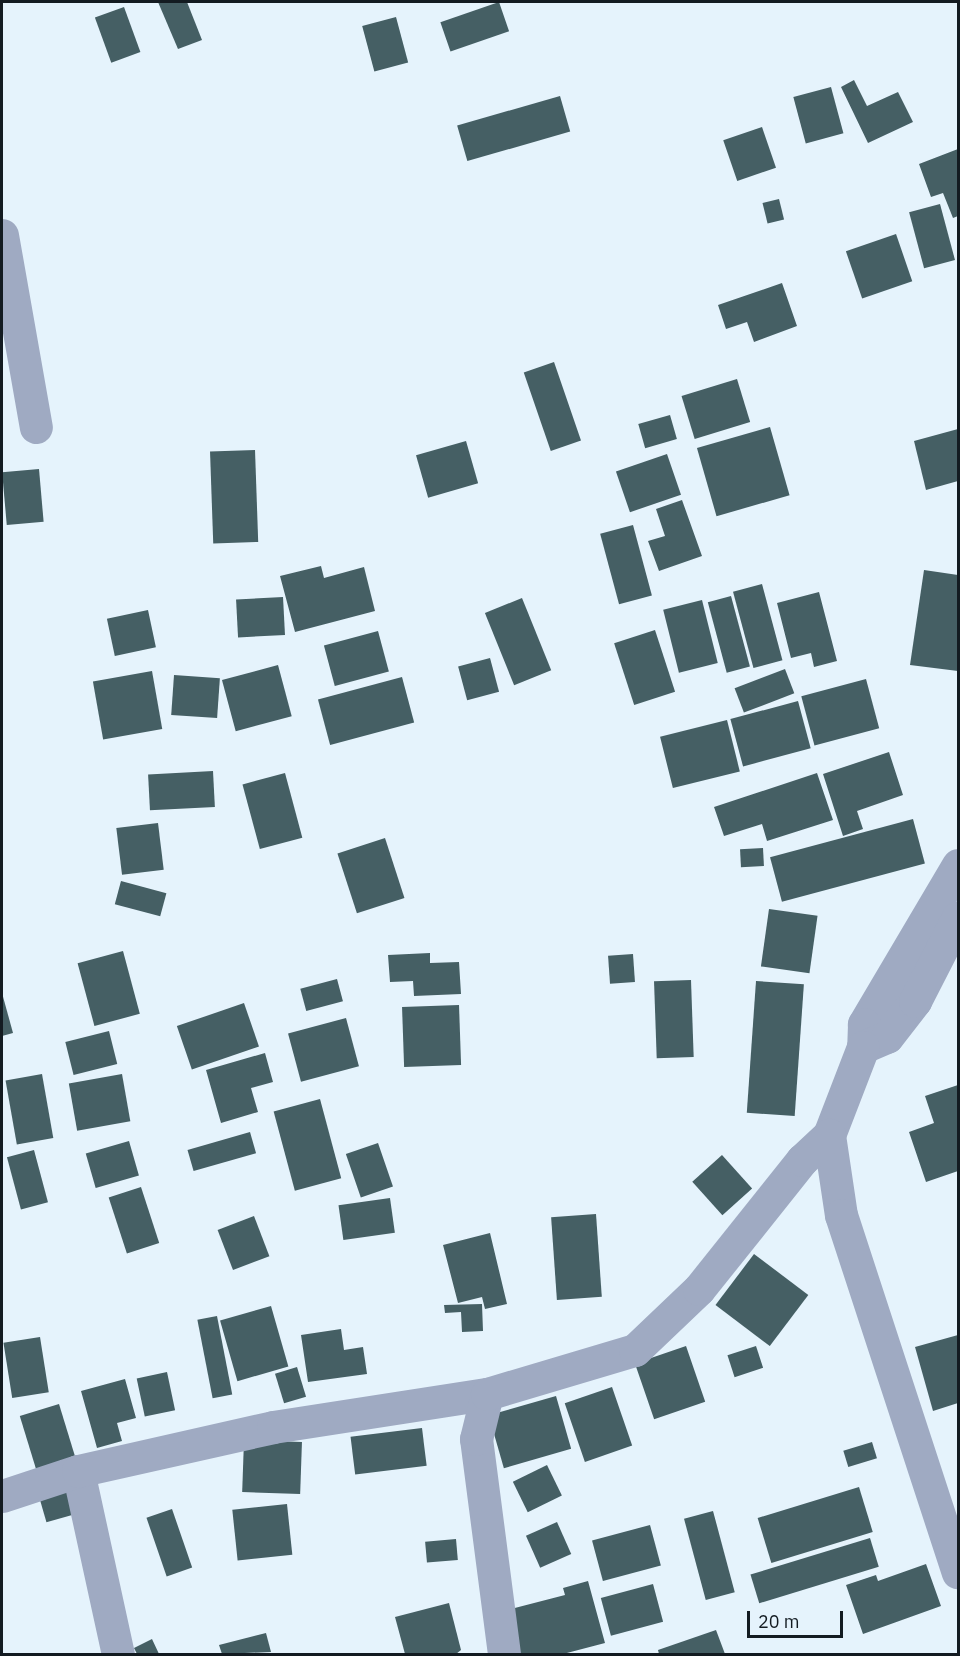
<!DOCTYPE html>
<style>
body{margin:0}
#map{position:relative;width:960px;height:1656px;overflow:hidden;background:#e5f3fc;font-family:"IBM Plex Sans",sans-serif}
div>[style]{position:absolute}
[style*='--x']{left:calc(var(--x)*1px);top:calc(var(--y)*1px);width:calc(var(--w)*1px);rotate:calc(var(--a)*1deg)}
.building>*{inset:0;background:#455f64;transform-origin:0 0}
.minor>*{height:33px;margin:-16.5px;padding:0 16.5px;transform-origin:16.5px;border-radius:16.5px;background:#9faac2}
span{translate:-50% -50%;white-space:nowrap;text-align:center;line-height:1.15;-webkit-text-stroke:6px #e5f3fc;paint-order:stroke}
.frame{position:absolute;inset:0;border:3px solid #131b21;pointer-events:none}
.scale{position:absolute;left:747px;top:1611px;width:96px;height:27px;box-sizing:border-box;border:3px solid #131b21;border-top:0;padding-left:8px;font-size:18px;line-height:21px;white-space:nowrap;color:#131b21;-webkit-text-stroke:4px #e5f3fc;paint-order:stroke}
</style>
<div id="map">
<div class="building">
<div style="clip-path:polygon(158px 2px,187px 2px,202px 40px,178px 49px)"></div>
<div style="left:499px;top:2px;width:31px;height:62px;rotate:71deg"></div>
<div style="left:124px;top:7px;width:48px;height:31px;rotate:70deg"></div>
<div style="left:396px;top:17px;width:47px;height:35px;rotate:75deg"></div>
<div style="clip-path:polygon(854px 80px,867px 106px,898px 92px,913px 122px,868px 143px,841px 87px)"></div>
<div style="left:831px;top:87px;width:48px;height:39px;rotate:75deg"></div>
<div style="left:560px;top:96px;width:37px;height:107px;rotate:74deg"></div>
<div style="left:762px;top:127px;width:43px;height:41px;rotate:71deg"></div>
<div style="clip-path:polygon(958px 149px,958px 216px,953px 218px,943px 193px,931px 197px,919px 164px)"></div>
<div style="left:779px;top:199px;width:21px;height:17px;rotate:76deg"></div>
<div style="left:940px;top:204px;width:58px;height:32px;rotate:75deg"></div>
<div style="left:896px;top:234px;width:50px;height:53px;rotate:71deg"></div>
<div style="clip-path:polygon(782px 283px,797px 326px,754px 342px,747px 322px,726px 329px,718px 305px)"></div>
<div style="left:554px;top:362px;width:83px;height:32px;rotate:71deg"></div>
<div style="left:737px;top:379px;width:45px;height:58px;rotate:73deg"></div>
<div style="left:670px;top:415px;width:25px;height:33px;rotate:74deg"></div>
<div style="left:770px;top:427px;width:71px;height:76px;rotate:74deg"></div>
<div style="clip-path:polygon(958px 429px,958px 481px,926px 490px,914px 441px)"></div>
<div style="left:466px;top:441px;width:44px;height:52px;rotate:74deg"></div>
<div style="left:255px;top:450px;width:92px;height:45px;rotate:88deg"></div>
<div style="left:667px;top:454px;width:43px;height:54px;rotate:71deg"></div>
<div style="left:39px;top:469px;width:53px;height:37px;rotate:85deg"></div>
<div style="clip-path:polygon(682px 500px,702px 556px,659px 571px,648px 541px,665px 536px,656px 509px)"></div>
<div style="left:633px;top:525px;width:73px;height:34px;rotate:75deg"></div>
<div style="clip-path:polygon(321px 566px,324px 578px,364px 567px,375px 611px,295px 632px,280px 576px)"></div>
<div style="clip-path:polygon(924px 570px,958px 575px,958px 671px,910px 665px)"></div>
<div style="left:762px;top:584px;width:79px;height:30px;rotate:75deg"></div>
<div style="clip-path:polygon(819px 592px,837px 661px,814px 667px,811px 653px,791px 658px,777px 603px)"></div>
<div style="left:731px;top:596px;width:73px;height:24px;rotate:75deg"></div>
<div style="left:283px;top:597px;width:38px;height:47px;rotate:87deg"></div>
<div style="left:522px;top:598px;width:78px;height:40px;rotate:68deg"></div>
<div style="left:702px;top:600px;width:65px;height:40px;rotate:76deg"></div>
<div style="left:148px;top:610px;width:38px;height:42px;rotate:78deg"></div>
<div style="left:655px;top:630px;width:65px;height:43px;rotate:72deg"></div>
<div style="left:378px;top:631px;width:42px;height:56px;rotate:75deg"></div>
<div style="left:490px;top:658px;width:35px;height:33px;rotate:75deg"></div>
<div style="left:278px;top:665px;width:53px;height:58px;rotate:75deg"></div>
<div style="left:785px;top:669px;width:26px;height:54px;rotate:69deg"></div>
<div style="left:152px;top:671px;width:59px;height:60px;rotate:80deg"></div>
<div style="left:174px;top:675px;width:46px;height:40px;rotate:4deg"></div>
<div style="left:402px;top:677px;width:47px;height:87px;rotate:75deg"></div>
<div style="left:866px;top:679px;width:51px;height:67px;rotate:75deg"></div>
<div style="left:798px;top:701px;width:49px;height:70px;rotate:75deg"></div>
<div style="left:727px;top:720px;width:53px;height:69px;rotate:76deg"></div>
<div style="clip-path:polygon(889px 752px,903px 795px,857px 811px,863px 829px,843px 836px,823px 774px)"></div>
<div style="left:213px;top:771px;width:36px;height:65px;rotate:87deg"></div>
<div style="left:285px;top:773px;width:67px;height:44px;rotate:75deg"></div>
<div style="clip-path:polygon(817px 773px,833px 820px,767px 841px,762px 824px,724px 836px,714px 807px)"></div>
<div style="left:913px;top:819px;width:46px;height:148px;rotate:75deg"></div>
<div style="left:158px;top:823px;width:47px;height:42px;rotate:83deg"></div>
<div style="left:385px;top:838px;width:63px;height:50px;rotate:72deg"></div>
<div style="left:763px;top:848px;width:18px;height:23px;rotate:87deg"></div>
<div style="left:121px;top:881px;width:47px;height:24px;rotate:15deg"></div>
<div style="left:769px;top:909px;width:49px;height:58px;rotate:8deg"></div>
<div style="left:123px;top:951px;width:65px;height:47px;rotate:75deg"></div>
<div style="clip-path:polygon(430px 953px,430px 963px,459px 962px,461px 994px,414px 996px,413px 981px,390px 982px,388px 955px)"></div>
<div style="left:633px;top:954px;width:28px;height:25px;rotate:86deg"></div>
<div style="left:337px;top:979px;width:23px;height:38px;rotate:75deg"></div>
<div style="left:691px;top:980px;width:77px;height:37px;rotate:88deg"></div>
<div style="left:756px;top:981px;width:48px;height:132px;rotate:4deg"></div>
<div style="clip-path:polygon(2px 993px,13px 1033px,2px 1036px)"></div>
<div style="left:244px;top:1003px;width:46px;height:71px;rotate:71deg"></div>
<div style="left:459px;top:1005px;width:60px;height:57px;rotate:88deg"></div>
<div style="left:346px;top:1018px;width:50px;height:60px;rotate:75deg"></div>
<div style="left:109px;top:1031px;width:34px;height:45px;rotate:76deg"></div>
<div style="clip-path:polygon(265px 1053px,273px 1082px,251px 1088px,258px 1112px,221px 1123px,206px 1070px)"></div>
<div style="left:42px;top:1074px;width:65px;height:37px;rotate:80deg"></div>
<div style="left:122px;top:1074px;width:48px;height:54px;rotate:80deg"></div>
<div style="clip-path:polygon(958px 1085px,958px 1171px,926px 1182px,909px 1132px,934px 1123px,925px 1096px)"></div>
<div style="left:320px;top:1099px;width:82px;height:48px;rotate:75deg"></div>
<div style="left:250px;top:1132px;width:22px;height:65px;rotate:74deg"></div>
<div style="left:129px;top:1141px;width:36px;height:45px;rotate:74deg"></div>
<div style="left:378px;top:1143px;width:46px;height:34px;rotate:71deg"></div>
<div style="left:34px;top:1150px;width:54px;height:28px;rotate:75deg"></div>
<div style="left:722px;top:1155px;width:45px;height:40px;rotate:48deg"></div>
<div style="left:141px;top:1187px;width:59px;height:34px;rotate:72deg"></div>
<div style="left:390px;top:1198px;width:35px;height:52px;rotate:82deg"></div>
<div style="left:596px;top:1214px;width:83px;height:45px;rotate:86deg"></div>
<div style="left:254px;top:1216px;width:43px;height:39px;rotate:69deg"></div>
<div style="clip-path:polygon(490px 1233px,507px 1304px,485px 1309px,482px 1297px,458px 1303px,443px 1245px)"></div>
<div style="left:754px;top:1254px;width:68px;height:64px;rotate:37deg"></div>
<div style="clip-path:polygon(482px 1304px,483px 1331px,462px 1332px,461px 1312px,445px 1313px,444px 1305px)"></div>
<div style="left:271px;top:1306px;width:63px;height:53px;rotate:74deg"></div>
<div style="left:217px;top:1316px;width:80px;height:20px;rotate:79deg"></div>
<div style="clip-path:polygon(341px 1329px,344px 1350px,363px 1347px,367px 1374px,308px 1382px,301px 1335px)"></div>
<div style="clip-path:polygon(958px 1335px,958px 1403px,933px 1411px,915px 1347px)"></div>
<div style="left:40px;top:1337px;width:56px;height:37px;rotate:81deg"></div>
<div style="left:686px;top:1346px;width:59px;height:54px;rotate:71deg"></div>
<div style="left:756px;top:1346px;width:23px;height:30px;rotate:72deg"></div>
<div style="left:297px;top:1367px;width:31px;height:23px;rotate:73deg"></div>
<div style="left:167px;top:1372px;width:39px;height:31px;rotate:78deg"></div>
<div style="clip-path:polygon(125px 1379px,136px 1418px,117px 1423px,122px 1441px,97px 1448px,81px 1391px)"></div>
<div style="left:612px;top:1387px;width:62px;height:50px;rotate:71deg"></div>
<div style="left:556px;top:1396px;width:55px;height:70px;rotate:74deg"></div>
<div style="left:59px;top:1404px;width:56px;height:41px;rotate:73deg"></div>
<div style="left:422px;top:1428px;width:38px;height:72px;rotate:83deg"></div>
<div style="left:244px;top:1440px;width:58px;height:52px;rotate:2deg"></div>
<div style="left:872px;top:1442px;width:17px;height:30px;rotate:73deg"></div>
<div style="left:547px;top:1465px;width:34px;height:38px;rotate:64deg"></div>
<div style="left:71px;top:1481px;width:33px;height:35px;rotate:74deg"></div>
<div style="left:859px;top:1487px;width:47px;height:106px;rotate:73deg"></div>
<div style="left:287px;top:1504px;width:51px;height:55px;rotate:84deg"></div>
<div style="left:172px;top:1509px;width:62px;height:27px;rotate:71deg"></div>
<div style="left:713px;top:1511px;width:84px;height:30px;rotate:75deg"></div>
<div style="left:557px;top:1522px;width:35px;height:34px;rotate:66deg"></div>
<div style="left:650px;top:1525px;width:42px;height:60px;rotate:75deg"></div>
<div style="left:870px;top:1538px;width:30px;height:125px;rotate:73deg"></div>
<div style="left:456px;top:1539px;width:21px;height:31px;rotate:85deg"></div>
<div style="clip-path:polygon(926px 1564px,941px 1606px,863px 1634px,846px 1585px,876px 1575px,878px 1581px)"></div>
<div style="clip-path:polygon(588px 1581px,605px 1643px,563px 1654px,518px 1654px,507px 1610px,565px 1595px,563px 1588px)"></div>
<div style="left:653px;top:1584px;width:39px;height:54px;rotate:75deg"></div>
<div style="clip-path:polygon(449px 1603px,461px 1650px,456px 1654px,405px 1654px,395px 1617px)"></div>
<div style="clip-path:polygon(716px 1630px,725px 1654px,659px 1654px,658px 1650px)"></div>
<div style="clip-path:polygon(266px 1633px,271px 1652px,222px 1654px,219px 1645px)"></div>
<div style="clip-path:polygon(152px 1639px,159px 1654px,137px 1654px,134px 1648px)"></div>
</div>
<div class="minor">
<div style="--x:2;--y:235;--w:195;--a:80"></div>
<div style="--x:958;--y:865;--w:185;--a:120.6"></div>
<div style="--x:864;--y:1024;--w:23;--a:92"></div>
<div style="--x:863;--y:1047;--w:26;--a:-23"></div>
<div style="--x:887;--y:1037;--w:46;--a:-52.1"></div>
<div style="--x:915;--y:1001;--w:94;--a:-62.9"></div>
<div style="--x:863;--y:1047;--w:94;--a:111.1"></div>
<div style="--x:829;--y:1135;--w:81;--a:81.5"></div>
<div style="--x:841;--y:1215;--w:376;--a:71.9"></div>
<div style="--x:78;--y:1471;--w:187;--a:77.7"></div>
<div style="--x:2;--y:1496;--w:80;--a:-18.2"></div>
<div style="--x:78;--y:1471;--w:200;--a:-12.7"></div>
<div style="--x:273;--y:1427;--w:217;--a:-8.8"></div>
<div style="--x:504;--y:1654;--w:217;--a:-97.4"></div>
<div style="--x:476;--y:1439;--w:46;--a:-76.3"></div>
<div style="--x:487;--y:1394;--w:154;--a:-16.6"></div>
<div style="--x:635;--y:1350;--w:88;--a:-43.6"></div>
<div style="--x:699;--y:1289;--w:165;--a:-51.4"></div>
<div style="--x:802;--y:1160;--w:37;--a:-43"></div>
</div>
<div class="frame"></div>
<div class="scale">20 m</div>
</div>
